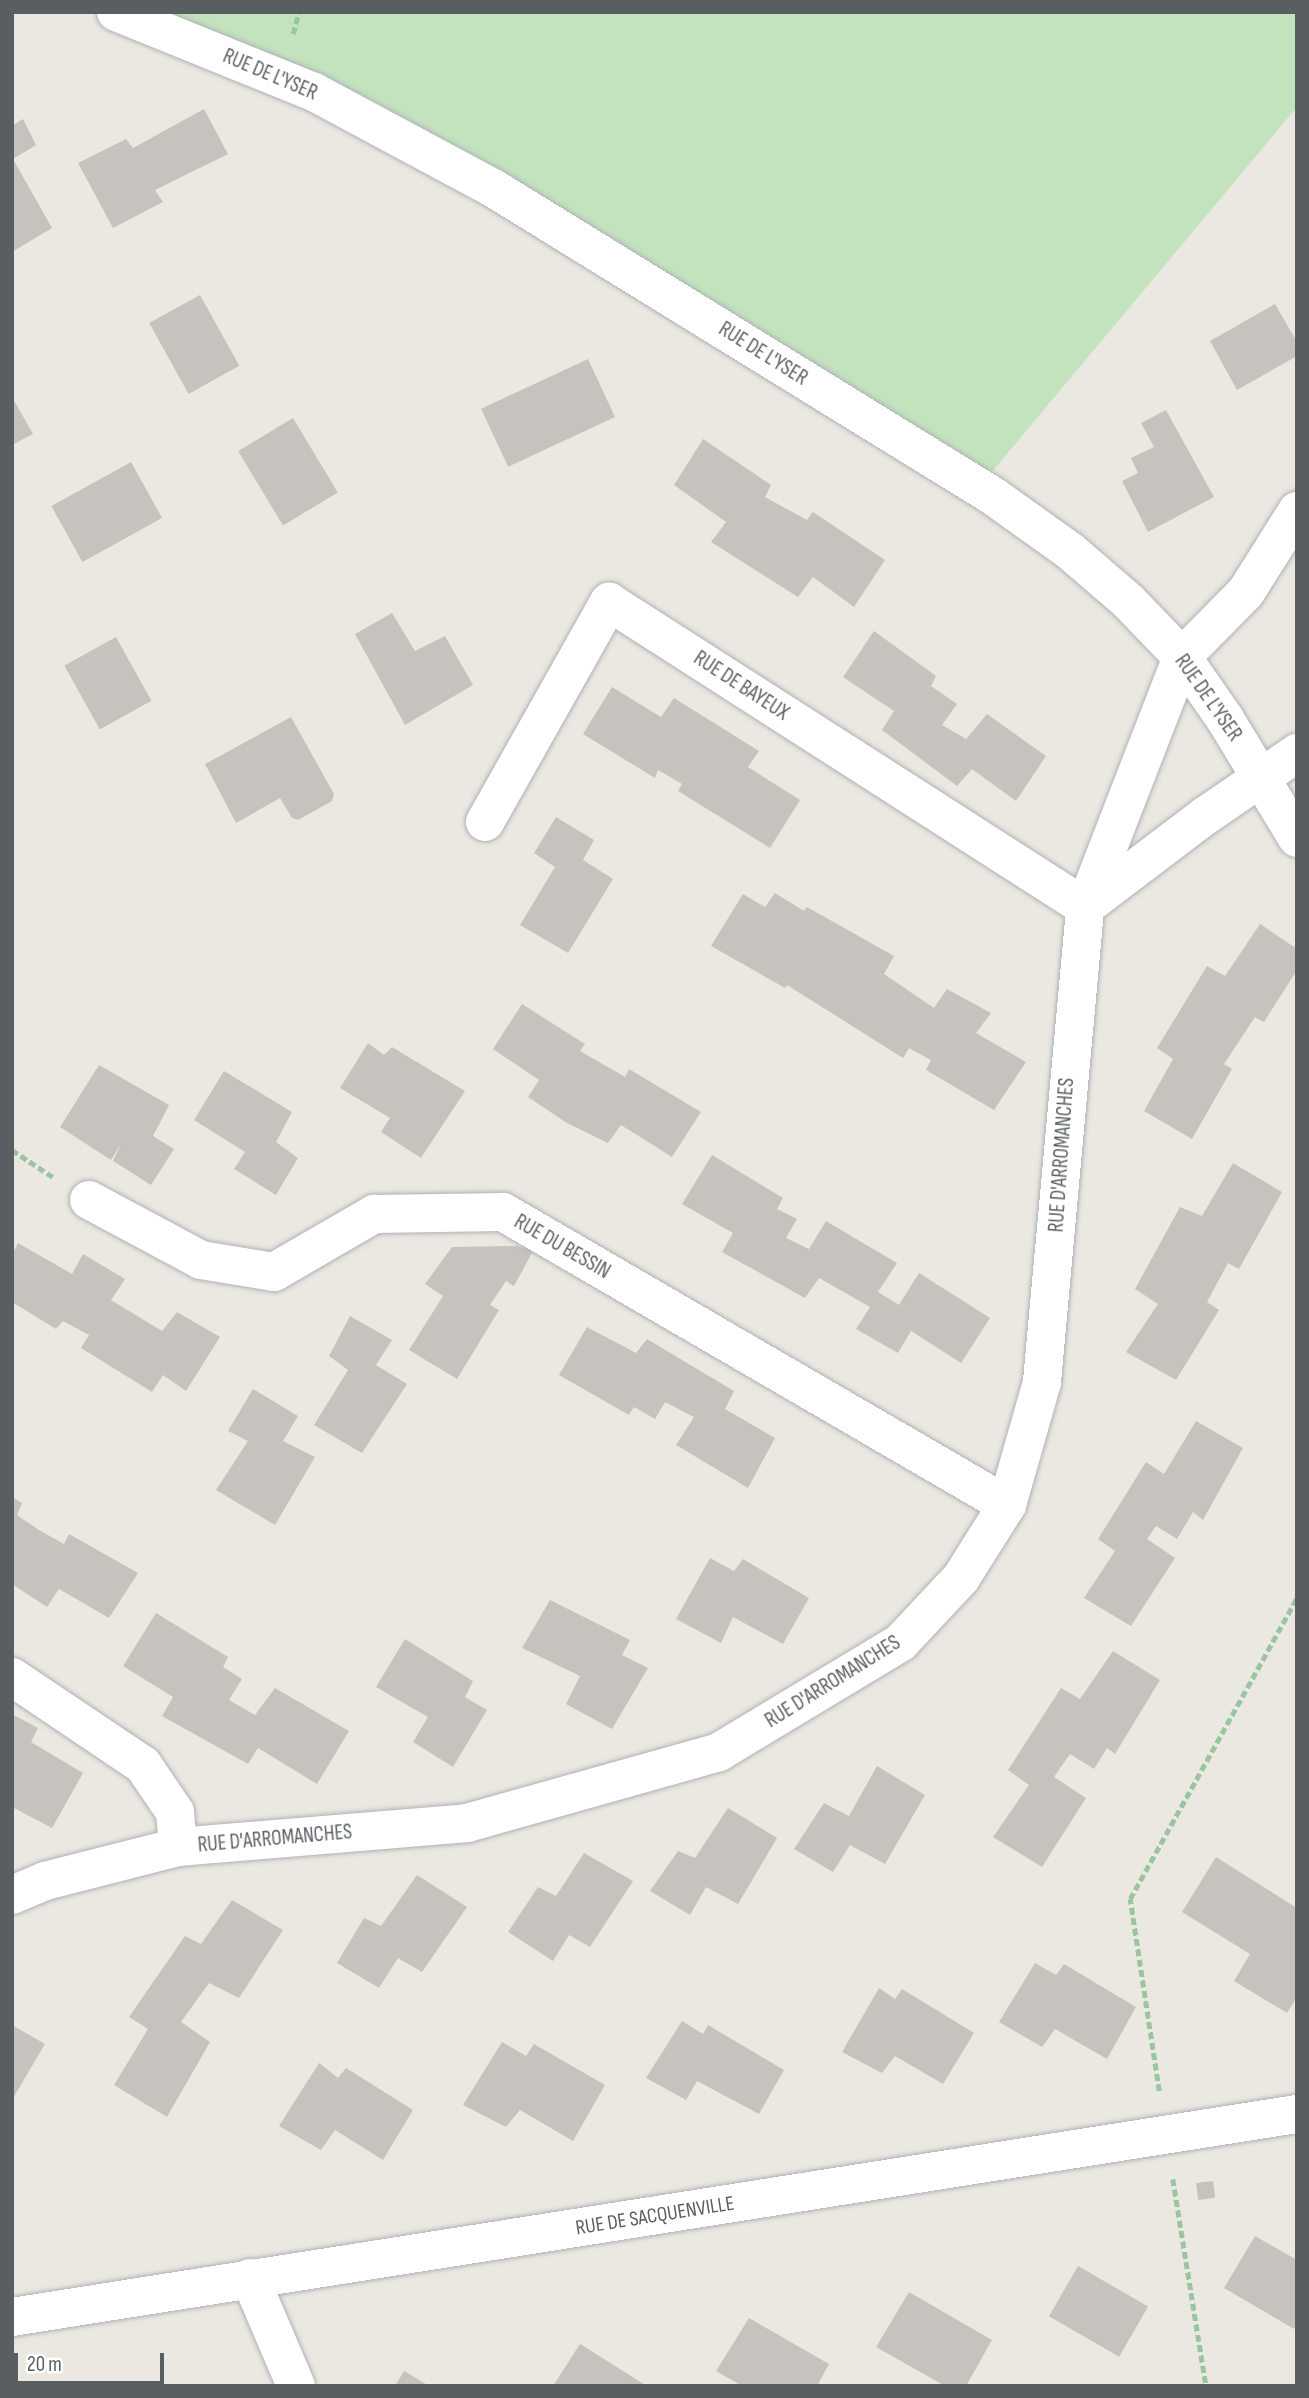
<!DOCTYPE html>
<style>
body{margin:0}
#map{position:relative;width:1309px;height:2398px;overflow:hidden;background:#ebe8e1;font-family:"Sofia Sans Condensed",sans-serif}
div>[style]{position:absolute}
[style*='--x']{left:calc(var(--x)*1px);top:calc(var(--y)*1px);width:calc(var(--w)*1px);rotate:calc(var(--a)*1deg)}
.green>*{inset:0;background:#c3e2be}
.building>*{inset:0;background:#c6c3be;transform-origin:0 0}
.path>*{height:4.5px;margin-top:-2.25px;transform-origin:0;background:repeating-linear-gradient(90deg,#99c5a0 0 7px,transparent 0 10.5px)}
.roads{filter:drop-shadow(0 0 2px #aeb2b6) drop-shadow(0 0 2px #aeb2b6)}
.minor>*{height:38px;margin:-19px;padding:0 19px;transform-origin:19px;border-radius:19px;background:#fff}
.tertiary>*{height:38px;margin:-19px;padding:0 19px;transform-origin:19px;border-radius:19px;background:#fff}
span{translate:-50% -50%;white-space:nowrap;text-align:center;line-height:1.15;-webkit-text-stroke:6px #fff;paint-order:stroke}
.street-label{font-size:21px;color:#595e61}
.frame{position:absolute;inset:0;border:14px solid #595e61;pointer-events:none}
.scale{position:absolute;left:14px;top:2353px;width:150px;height:32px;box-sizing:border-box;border:4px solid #595e61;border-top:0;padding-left:9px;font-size:21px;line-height:24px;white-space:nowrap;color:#595e61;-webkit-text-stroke:5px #fff;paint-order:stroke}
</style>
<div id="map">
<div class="green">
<div style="clip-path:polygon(147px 12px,1297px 12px,1297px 107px,991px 473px)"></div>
</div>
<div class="building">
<div style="clip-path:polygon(204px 109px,228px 154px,155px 190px,163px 202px,113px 228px,78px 163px,126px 139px,133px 148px)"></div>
<div style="clip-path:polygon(23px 119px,36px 145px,13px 159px,52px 228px,12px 252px,12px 126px)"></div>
<div style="left:200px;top:295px;width:81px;height:58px;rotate:61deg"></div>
<div style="clip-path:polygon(1275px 304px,1297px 342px,1297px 356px,1237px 390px,1210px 341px)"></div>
<div style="left:588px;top:359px;width:64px;height:118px;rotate:65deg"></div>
<div style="clip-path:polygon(12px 397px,33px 434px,12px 445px)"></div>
<div style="clip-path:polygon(1166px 410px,1214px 497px,1148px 532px,1122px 481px,1138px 473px,1131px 458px,1154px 447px,1141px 423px)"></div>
<div style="left:293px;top:418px;width:87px;height:64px;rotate:59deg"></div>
<div style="clip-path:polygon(703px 439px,771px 485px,765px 497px,807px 520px,813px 512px,885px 560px,854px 607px,813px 577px,798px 597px,711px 542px,726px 522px,674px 485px)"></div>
<div style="left:131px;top:462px;width:64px;height:91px;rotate:61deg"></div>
<div style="clip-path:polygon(392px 613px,415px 651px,445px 636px,473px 685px,405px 725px,355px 634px)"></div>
<div style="clip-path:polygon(874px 631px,936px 676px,931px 686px,957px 704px,942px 725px,966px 739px,987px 714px,1046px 756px,1016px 801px,972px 769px,957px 786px,882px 730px,894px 711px,843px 677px)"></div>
<div style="left:116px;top:637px;width:73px;height:59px;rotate:61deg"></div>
<div style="clip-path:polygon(612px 687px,661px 717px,674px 698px,759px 751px,748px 767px,800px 800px,770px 848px,678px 791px,682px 784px,658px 770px,655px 778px,583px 734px)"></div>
<div style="clip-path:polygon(291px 717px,334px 794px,332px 801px,298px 820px,292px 818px,280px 798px,236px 823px,205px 764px)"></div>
<div style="clip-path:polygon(556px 817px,594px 840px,583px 860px,613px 879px,568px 953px,520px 925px,555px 867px,534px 853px)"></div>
<div style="clip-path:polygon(775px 893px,804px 911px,807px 907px,894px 956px,884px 974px,934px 1008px,947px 989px,991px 1013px,976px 1033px,1026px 1062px,994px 1110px,926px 1070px,931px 1060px,909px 1048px,903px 1058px,787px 985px,785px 988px,711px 946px,743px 894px,765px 907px)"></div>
<div style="clip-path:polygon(1260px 924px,1297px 949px,1297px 970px,1264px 1022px,1255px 1017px,1224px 1064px,1232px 1069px,1192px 1139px,1144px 1111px,1173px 1059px,1157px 1048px,1207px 966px,1225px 976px)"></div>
<div style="clip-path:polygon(522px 1004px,585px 1044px,580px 1051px,625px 1077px,629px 1069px,701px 1112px,672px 1157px,621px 1125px,608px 1143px,567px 1123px,528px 1097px,539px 1080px,493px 1049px)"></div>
<div style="clip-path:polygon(368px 1043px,384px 1055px,392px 1047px,465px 1091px,421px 1158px,381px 1132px,390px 1118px,340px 1088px)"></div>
<div style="clip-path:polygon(99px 1065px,169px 1105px,153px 1136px,174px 1149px,151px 1185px,113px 1161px,121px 1144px,111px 1160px,60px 1127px)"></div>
<div style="clip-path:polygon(224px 1071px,292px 1112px,276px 1142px,298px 1158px,276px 1195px,234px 1169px,245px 1152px,194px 1120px)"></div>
<div style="clip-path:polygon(712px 1155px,783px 1198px,777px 1209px,797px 1219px,786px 1238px,809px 1249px,826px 1221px,897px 1263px,878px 1292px,899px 1305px,919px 1273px,990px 1318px,961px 1363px,911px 1331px,898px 1353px,856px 1329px,870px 1307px,819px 1278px,805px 1298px,722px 1252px,733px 1233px,682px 1204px)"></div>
<div style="clip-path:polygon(1233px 1163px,1282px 1192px,1239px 1269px,1228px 1263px,1207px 1302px,1219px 1310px,1176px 1380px,1126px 1352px,1158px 1304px,1135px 1289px,1180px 1207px,1202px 1216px)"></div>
<div style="clip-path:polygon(18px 1243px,72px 1274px,83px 1254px,125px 1279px,111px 1300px,162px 1331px,177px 1312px,220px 1337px,186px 1391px,163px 1375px,152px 1392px,81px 1348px,89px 1335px,63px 1321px,56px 1329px,12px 1302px,12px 1255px)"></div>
<div style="clip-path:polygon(517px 1246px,533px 1251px,514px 1286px,506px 1281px,490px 1305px,499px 1310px,457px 1379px,409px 1350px,443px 1296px,425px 1284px,452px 1247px)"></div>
<div style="clip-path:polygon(350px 1316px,392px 1340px,376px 1365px,407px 1384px,362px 1453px,314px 1425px,348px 1370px,329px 1356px)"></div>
<div style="clip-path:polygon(587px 1327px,636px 1353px,647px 1339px,734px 1391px,725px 1409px,775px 1438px,748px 1488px,676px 1445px,694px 1417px,665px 1402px,655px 1419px,634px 1407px,629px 1415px,559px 1375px)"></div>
<div style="clip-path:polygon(253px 1389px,298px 1416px,283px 1441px,315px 1457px,275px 1525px,216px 1490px,248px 1441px,228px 1431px)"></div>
<div style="clip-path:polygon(1196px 1421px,1243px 1448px,1203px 1520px,1193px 1512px,1177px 1539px,1156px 1526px,1147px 1539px,1175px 1558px,1131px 1626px,1084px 1598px,1115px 1551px,1098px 1539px,1146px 1462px,1164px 1474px)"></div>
<div style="clip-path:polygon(12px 1497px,22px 1503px,17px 1515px,39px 1530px,64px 1544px,69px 1534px,138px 1573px,109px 1618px,59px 1589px,47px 1607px,12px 1584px)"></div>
<div style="clip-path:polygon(710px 1558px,734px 1571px,743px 1559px,809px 1598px,783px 1644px,733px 1617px,721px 1643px,676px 1619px)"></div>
<div style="clip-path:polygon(550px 1600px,630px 1640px,622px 1655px,648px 1668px,612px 1729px,566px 1704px,580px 1676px,522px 1648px)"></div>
<div style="clip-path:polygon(156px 1613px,228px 1657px,223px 1667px,242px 1679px,229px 1700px,255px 1715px,275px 1688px,349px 1731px,317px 1784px,258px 1748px,248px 1764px,162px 1716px,173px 1697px,123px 1666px)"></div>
<div style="clip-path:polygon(405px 1639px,473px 1681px,465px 1697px,487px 1710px,453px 1767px,413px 1742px,428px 1717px,376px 1687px)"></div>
<div style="clip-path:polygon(1113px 1651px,1160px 1680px,1115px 1754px,1107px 1748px,1094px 1769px,1070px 1754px,1054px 1777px,1086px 1798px,1042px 1867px,993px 1837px,1029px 1785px,1008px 1770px,1061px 1688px,1080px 1699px)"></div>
<div style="clip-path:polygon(12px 1714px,38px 1728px,31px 1742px,83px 1773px,52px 1828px,12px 1807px)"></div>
<div style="clip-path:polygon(877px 1766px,925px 1795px,885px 1864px,850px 1845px,833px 1872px,794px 1849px,824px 1803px,849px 1816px)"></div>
<div style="clip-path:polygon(728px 1808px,777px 1838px,738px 1904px,706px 1887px,690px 1915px,650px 1891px,678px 1851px,695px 1858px)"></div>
<div style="clip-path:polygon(584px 1853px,633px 1881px,590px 1947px,569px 1935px,553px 1961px,508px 1932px,538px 1887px,556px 1896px)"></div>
<div style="clip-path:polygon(1216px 1857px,1297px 1908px,1297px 1997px,1287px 2013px,1234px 1981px,1250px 1954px,1182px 1912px)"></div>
<div style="clip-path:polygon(417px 1875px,467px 1907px,422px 1972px,398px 1958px,379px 1988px,337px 1963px,364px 1918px,381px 1926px)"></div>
<div style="clip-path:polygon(232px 1900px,283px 1930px,239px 1998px,209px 1983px,181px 2022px,210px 2042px,167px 2117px,114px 2085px,148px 2029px,129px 2017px,185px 1936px,201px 1944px)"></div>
<div style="clip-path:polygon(1035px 1963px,1056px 1975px,1064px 1964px,1136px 2007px,1107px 2059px,1055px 2029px,1042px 2047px,999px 2022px)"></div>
<div style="clip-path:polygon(879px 1988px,895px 1999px,902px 1989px,974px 2033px,943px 2084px,895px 2056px,882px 2073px,842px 2052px)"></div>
<div style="clip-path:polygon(682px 2021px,703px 2034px,708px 2025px,784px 2070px,759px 2114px,697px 2081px,686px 2100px,646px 2078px)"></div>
<div style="clip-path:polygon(12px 2025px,45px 2044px,12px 2100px)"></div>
<div style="clip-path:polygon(502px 2042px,526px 2056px,534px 2044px,605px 2085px,573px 2141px,520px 2110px,506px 2127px,463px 2105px)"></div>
<div style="clip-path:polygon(319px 2063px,338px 2078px,346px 2068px,413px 2110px,383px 2160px,335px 2130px,321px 2150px,279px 2126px)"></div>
<div style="left:1213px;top:2181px;width:17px;height:17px;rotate:83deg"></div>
<div style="clip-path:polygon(1255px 2236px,1297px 2260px,1297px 2323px,1294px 2329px,1224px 2288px)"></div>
<div style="left:1078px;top:2266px;width:81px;height:58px;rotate:30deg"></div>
<div style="clip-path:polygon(909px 2292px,992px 2340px,966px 2386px,945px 2386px,876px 2347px)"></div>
<div style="clip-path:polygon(749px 2318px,829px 2364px,817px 2386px,742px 2386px,716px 2371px)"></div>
<div style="clip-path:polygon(580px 2344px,647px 2386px,553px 2386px)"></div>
<div style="clip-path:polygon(404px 2371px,429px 2386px,395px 2386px)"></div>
</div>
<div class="path">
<div style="--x:293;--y:34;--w:23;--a:-75"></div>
<div style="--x:12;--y:1150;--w:49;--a:33.4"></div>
<div style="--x:1159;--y:2091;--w:194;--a:-98.6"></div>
<div style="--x:1130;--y:1899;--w:344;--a:-61"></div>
<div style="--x:1173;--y:2179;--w:210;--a:80.9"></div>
</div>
<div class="roads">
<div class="minor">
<div style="--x:116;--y:12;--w:214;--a:22"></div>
<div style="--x:314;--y:92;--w:203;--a:28.2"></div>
<div style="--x:493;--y:188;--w:587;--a:31.63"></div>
<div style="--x:993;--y:496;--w:95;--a:35.5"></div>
<div style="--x:1070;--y:551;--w:78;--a:40.8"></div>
<div style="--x:1129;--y:602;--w:76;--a:46.1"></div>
<div style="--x:1182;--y:657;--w:75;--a:55.3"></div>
<div style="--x:1225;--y:719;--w:139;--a:58.8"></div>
<div style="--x:485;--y:822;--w:253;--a:-60.6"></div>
<div style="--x:609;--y:602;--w:565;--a:32.65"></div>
<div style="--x:1085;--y:907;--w:151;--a:-37.2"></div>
<div style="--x:1205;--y:816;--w:112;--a:-34.4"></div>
<div style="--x:89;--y:1200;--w:127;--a:28.2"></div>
<div style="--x:201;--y:1260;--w:74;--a:9.3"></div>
<div style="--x:274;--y:1272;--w:116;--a:-30.1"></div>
<div style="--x:374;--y:1214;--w:129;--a:-0.9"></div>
<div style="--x:503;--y:1212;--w:583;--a:30.17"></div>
<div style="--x:12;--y:1677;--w:158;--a:33.9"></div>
<div style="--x:143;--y:1765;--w:57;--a:55.8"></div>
<div style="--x:175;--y:1812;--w:35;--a:85"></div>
<div style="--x:12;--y:1895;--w:36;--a:-23"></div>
<div style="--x:45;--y:1881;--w:137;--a:-14.3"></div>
<div style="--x:178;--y:1847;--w:290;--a:-4.7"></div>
<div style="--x:467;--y:1823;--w:262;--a:-15.7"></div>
<div style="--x:719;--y:1752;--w:213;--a:-31.1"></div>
<div style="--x:901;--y:1642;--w:88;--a:-46.8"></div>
<div style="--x:961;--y:1578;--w:86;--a:-57.8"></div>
<div style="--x:1007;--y:1505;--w:128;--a:-74.1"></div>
<div style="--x:1042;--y:1382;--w:477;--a:-84.8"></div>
<div style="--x:1085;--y:907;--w:268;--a:-68.8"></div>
<div style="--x:1182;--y:657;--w:91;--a:-45.4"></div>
<div style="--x:1246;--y:592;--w:96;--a:-57.8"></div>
<div style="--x:250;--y:2278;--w:117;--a:66.9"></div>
</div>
<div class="tertiary">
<div style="--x:12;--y:2317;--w:1301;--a:-8.98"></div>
</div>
</div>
<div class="street-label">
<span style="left:270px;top:75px;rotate:23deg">RUE DE L'YSER</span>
<span style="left:763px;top:354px;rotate:32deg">RUE DE L'YSER</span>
<span style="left:741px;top:686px;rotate:33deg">RUE DE BAYEUX</span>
<span style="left:1208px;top:698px;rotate:55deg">RUE DE L'YSER</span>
<span style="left:1062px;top:1155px;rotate:-86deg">RUE D'ARROMANCHES</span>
<span style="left:562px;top:1247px;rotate:30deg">RUE DU BESSIN</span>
<span style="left:833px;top:1682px;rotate:-32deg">RUE D'ARROMANCHES</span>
<span style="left:275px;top:1839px;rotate:-5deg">RUE D'ARROMANCHES</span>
<span style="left:655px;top:2216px;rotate:-9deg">RUE DE SACQUENVILLE</span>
</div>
<div class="frame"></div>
<div class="scale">20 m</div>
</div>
